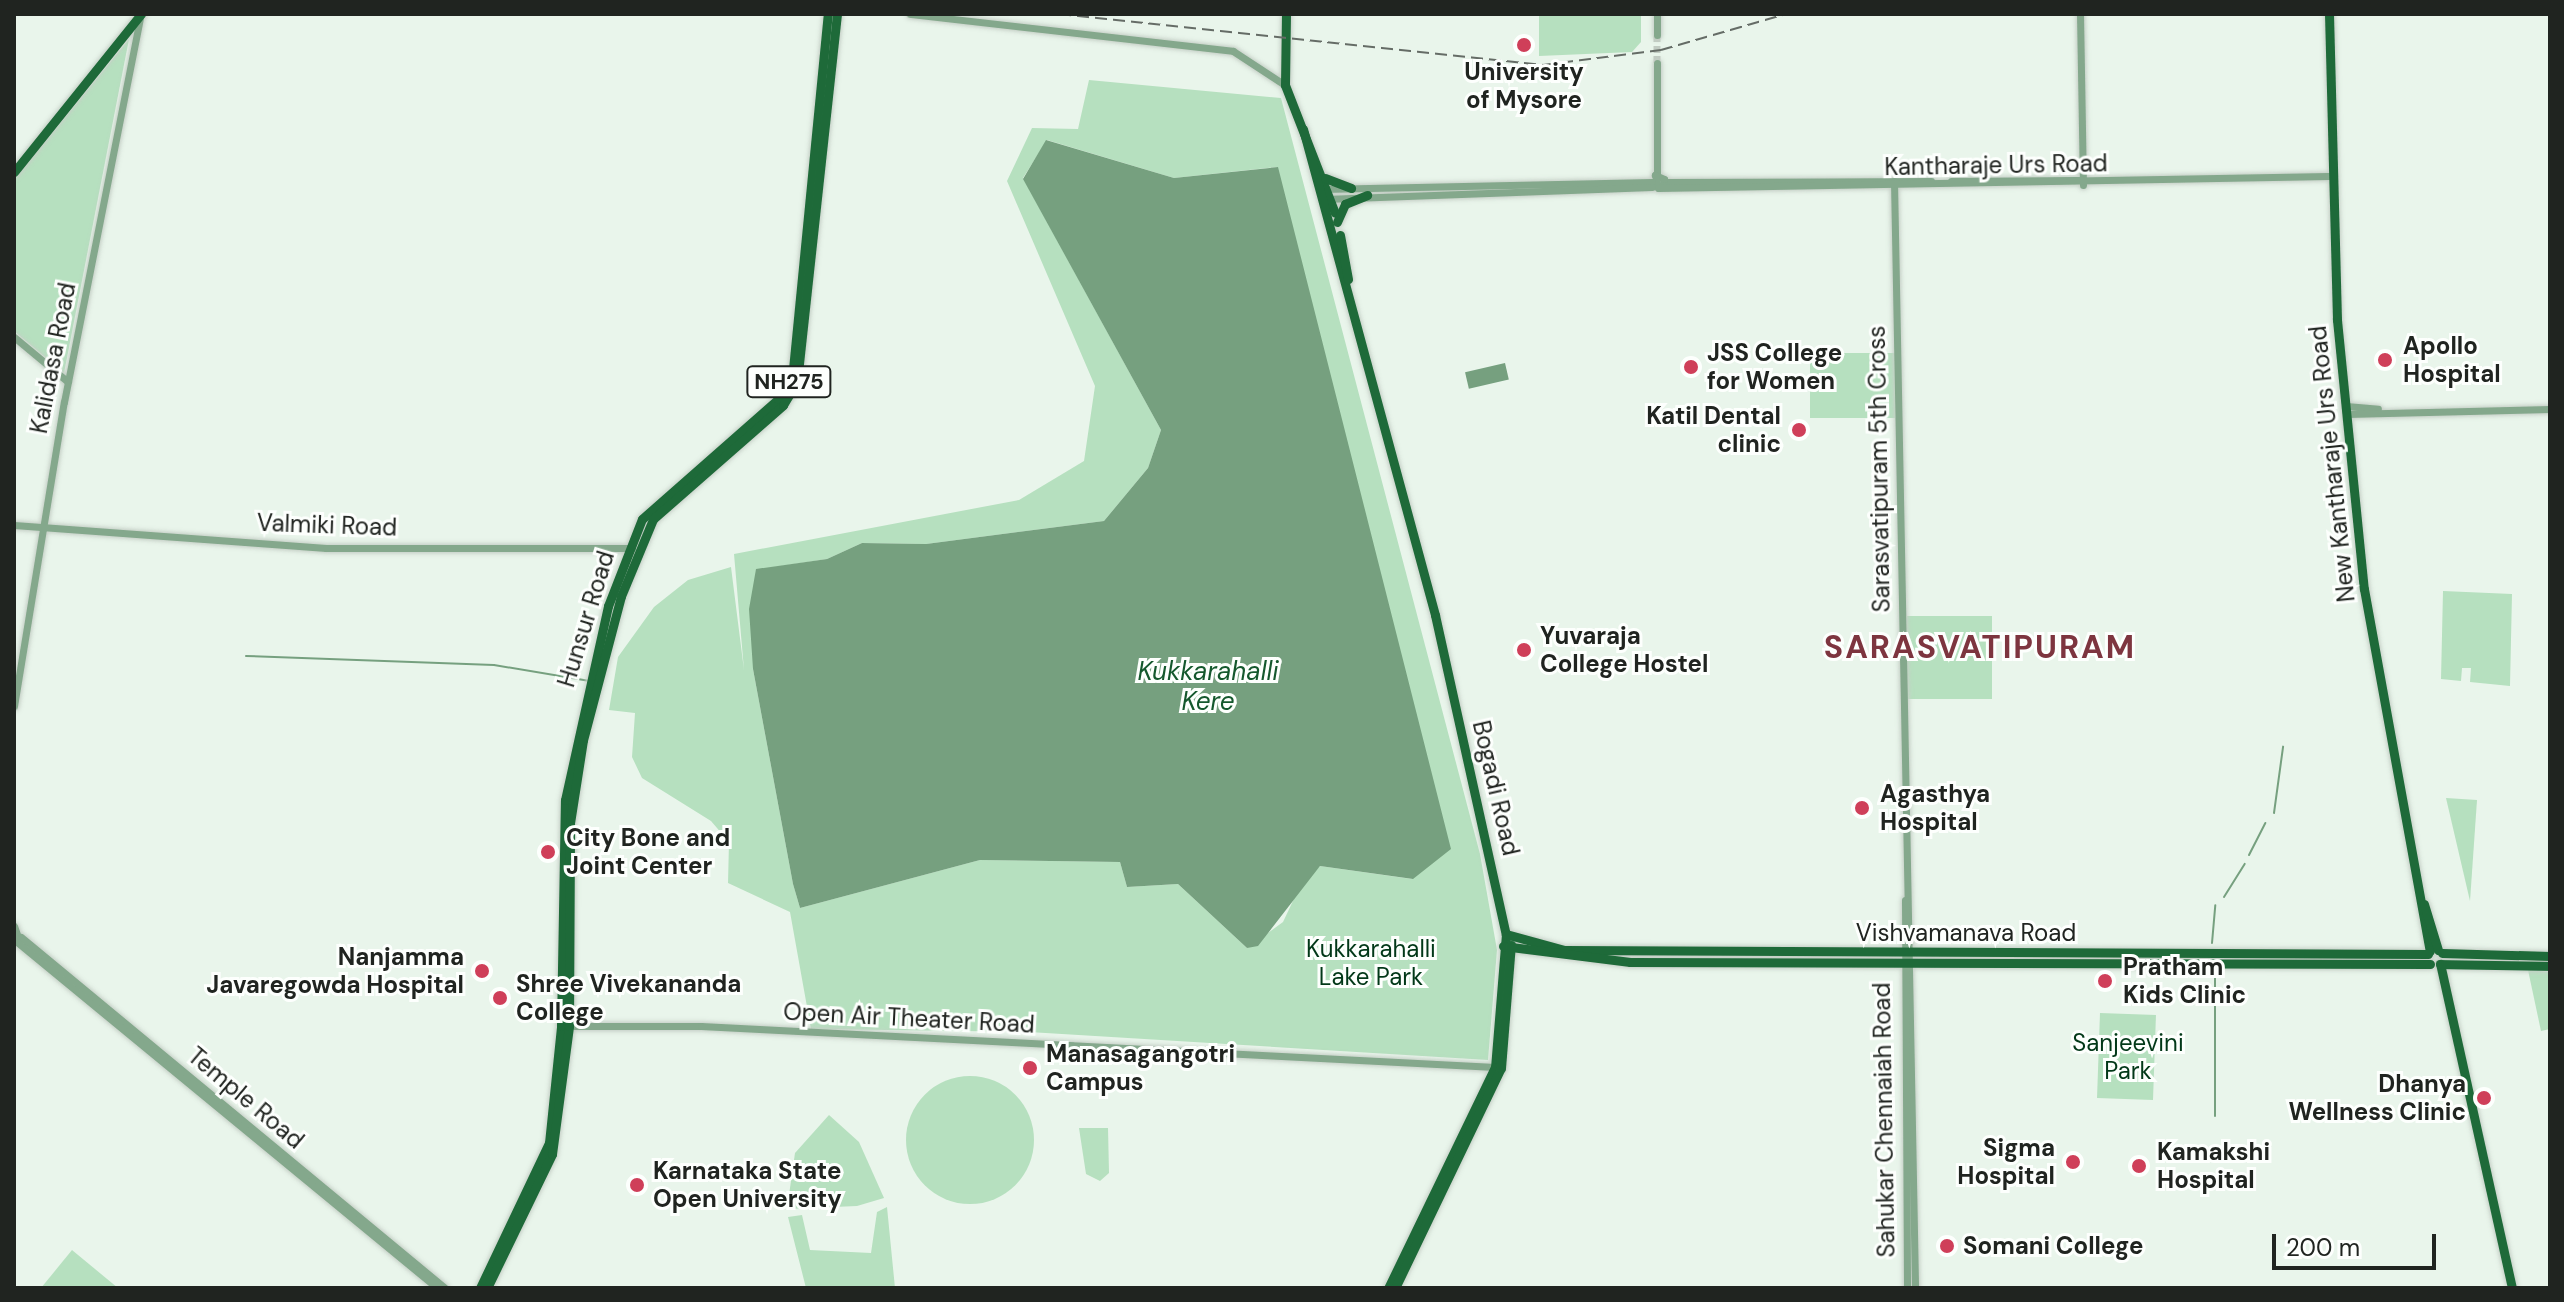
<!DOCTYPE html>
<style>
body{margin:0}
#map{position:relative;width:2564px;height:1302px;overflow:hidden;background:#e9f5eb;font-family:"DM Sans",sans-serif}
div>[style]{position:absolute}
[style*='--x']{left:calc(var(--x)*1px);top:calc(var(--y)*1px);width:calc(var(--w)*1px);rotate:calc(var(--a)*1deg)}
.green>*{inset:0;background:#b6e0bf;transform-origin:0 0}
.round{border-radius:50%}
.water>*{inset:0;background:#76a07f;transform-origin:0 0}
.stream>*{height:2px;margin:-1px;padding:0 1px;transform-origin:1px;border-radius:1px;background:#76a07f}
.minor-tunnel>*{height:7px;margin-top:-3.5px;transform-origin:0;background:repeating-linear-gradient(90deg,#c1cbc2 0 7px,transparent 0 10.5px)}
.roads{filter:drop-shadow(0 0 2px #c5cfc6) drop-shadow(0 0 2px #c5cfc6)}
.minor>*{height:7px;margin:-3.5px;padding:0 3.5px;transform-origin:3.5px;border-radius:3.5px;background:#84a88c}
.major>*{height:9px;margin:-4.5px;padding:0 4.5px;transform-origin:4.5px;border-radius:4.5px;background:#1e6a39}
.rail>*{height:2px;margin-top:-1px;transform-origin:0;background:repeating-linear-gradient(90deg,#656c66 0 12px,transparent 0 18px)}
.dots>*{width:22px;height:22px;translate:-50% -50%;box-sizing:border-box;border:4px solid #fdfffd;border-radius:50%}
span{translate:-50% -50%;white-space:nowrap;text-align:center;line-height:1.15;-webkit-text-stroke:6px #fdfffd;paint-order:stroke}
.shield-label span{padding:2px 6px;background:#fdfffd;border:2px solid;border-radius:6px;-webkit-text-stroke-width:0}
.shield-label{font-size:22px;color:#202420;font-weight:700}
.poi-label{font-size:24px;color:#202420;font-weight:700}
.left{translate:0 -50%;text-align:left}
.right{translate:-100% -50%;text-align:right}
.street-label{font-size:24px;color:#202420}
.park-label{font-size:24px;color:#023818}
.water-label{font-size:26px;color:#14582d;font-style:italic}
.district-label{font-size:32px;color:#7d353f;font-weight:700;letter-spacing:2px}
.frame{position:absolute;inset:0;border:16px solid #202420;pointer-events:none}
.scale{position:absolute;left:2272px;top:1234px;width:164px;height:36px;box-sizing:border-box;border:4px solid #202420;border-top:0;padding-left:10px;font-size:24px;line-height:28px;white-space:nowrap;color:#202420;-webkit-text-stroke:6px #fdfffd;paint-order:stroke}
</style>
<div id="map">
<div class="green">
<div style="clip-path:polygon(1539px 14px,1641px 14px,1641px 42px,1632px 52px,1539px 56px)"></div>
<div style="clip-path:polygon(129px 39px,64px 373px,14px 331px,14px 180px)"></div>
<div style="clip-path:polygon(evenodd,1089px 80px,1281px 98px,1480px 854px,1497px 950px,1488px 1060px,1029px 1032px,811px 1029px,790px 912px,728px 883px,729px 842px,711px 821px,642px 778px,632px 757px,635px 713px,609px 710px,618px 657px,654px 607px,688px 580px,731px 567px,744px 670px,734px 554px,1019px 500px,1084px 461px,1095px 386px,1007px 181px,1032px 128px,1078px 129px,1089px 80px,1047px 140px,1174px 178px,1277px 167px,1412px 879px,1320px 866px,1300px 886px,1283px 922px,1247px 948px,1178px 884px,1127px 887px,1120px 862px,980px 860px,800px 908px,793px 884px,753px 669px,756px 570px,827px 559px,862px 543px,926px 544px,1104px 521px,1148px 468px,1161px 430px,1023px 178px,1047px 140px)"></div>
<div style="left:1895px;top:353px;width:65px;height:85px;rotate:90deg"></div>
<div style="clip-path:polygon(2443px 591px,2512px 594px,2510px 686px,2470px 682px,2471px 668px,2462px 668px,2461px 681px,2441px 679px)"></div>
<div style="left:1992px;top:616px;width:83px;height:85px;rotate:90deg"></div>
<div style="clip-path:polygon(2446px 798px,2477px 800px,2470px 901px)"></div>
<div style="clip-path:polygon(2528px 970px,2550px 972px,2550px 1029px,2541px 1031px)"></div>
<div style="left:2100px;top:1013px;width:56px;height:85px;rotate:2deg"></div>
<div class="round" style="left:906px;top:1076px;width:128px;height:128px"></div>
<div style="clip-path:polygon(829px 1115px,859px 1142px,884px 1198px,857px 1206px,787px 1209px,795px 1153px)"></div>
<div style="clip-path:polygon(1079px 1128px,1108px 1128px,1109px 1173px,1100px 1181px,1086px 1174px)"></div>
<div style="clip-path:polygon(887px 1207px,895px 1288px,806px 1288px,788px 1217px,802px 1215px,810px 1250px,871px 1253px,877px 1212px)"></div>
<div style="clip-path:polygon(72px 1250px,118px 1288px,41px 1288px)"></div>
</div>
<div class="water">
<div style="clip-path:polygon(1046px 140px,1174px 178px,1278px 167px,1451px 849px,1413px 879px,1320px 866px,1258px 946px,1247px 948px,1178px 884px,1127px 887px,1120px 862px,980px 860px,800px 908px,793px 884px,753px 669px,749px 609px,756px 569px,827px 559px,862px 543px,926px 544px,1104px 521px,1148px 468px,1161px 430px,1023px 179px)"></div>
<div style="left:1505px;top:363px;width:17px;height:41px;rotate:77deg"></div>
</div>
<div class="stream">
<div style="--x:246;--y:656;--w:248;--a:2.1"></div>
<div style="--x:494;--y:665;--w:97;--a:9.5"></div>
<div style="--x:2274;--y:813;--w:67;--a:-82.2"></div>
<div style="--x:2249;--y:855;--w:36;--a:-63"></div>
<div style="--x:2224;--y:897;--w:39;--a:-58"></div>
<div style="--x:2212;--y:943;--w:38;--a:-85"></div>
<div style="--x:2215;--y:976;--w:140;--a:90"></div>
</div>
<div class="minor-tunnel">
<div style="--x:1657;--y:35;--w:28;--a:90"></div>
</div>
<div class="roads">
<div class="minor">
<div style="--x:910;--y:14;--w:325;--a:6.5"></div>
<div style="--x:1233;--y:51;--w:62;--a:33.2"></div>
<div style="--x:1657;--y:14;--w:21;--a:90"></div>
<div style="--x:2080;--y:14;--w:171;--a:89"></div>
<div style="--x:1657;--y:175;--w:112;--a:-90"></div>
<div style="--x:1894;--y:181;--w:1107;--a:88.91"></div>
<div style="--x:1951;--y:181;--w:128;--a:-0.4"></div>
<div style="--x:1665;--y:182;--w:266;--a:-0.2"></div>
<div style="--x:1662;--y:187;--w:8;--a:-76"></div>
<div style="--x:1664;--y:179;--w:10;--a:-156"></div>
<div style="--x:1655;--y:175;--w:13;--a:77"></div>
<div style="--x:1658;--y:188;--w:671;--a:-1.02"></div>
<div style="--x:1322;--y:189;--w:330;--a:-1.2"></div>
<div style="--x:1325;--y:199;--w:327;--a:-2.1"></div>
<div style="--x:14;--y:337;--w:70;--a:39.8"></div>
<div style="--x:2346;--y:406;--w:32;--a:5"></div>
<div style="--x:2347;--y:414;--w:203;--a:-1.4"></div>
<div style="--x:14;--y:525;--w:313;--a:4.2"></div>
<div style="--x:326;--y:548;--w:306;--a:0"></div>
<div style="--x:14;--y:706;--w:308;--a:-80.7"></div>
<div style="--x:64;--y:402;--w:390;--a:-78.8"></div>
<div style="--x:1905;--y:900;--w:388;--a:89.7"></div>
<div style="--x:14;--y:926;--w:15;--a:70"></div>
<div style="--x:21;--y:937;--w:550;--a:39.62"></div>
<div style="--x:17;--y:942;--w:544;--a:39.48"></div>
<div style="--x:566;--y:1026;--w:135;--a:0"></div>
<div style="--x:701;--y:1026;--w:795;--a:2.96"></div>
</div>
<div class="major">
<div style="--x:1286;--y:14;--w:71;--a:90.8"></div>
<div style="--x:1285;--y:85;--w:137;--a:68.7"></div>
<div style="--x:2329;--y:14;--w:306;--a:88.5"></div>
<div style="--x:2337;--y:320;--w:270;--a:84.3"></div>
<div style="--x:2364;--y:589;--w:368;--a:79.7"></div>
<div style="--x:1303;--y:129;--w:504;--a:74.8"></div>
<div style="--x:1435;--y:615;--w:327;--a:77.5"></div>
<div style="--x:1506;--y:934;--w:133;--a:94.7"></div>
<div style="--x:1495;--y:1067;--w:246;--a:115.8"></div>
<div style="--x:14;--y:172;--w:203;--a:-51.2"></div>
<div style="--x:1325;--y:178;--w:28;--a:21"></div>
<div style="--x:1337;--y:222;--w:20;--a:-66"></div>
<div style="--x:1345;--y:204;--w:24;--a:-22"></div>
<div style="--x:1340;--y:235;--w:45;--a:79.7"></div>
<div style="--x:2424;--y:904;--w:48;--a:73.1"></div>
<div style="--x:1506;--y:934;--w:60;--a:15.4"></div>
<div style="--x:1564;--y:950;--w:864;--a:0.27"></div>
<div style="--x:1503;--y:946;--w:128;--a:7.2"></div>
<div style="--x:1630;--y:962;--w:800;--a:0.14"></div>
<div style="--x:2442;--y:953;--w:108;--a:1.6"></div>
<div style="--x:480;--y:1288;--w:161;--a:-64.6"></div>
<div style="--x:549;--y:1143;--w:118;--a:-84.1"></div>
<div style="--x:561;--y:1026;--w:226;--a:-89"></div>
<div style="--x:565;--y:800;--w:199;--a:-77.5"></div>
<div style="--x:608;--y:606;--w:93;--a:-68.7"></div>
<div style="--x:642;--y:519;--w:181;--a:-41.4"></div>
<div style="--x:778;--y:399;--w:34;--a:-63"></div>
<div style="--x:793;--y:369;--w:357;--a:-84.4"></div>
<div style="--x:487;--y:1288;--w:149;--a:-64.1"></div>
<div style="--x:552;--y:1154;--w:129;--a:-82.4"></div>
<div style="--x:569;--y:1026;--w:203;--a:-89.7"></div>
<div style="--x:570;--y:823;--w:84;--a:-81.1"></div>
<div style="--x:583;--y:740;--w:149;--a:-75.2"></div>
<div style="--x:621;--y:596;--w:83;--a:-67.4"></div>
<div style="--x:653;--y:519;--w:173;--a:-41.2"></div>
<div style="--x:783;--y:405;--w:27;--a:-59"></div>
<div style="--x:797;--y:382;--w:370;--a:-83.8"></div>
<div style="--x:1395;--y:1288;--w:244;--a:-64.3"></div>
<div style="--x:1501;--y:1068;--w:124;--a:-85.4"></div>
<div style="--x:2512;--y:1288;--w:332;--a:-102.5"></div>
<div style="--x:2440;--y:964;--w:110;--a:1"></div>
</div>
</div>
<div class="rail">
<div style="--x:1059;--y:14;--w:487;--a:6"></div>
<div style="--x:1543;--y:65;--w:119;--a:-7.2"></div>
<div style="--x:1661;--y:50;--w:130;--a:-16.1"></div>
</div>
<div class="dots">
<div style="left:1524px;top:45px;background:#cf3f59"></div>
<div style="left:2385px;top:360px;background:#cf3f59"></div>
<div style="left:1691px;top:367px;background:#cf3f59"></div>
<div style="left:1799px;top:430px;background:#cf3f59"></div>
<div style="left:1524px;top:650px;background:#cf3f59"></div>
<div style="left:1862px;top:808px;background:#cf3f59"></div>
<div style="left:548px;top:852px;background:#cf3f59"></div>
<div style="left:482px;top:971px;background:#cf3f59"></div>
<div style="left:2105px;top:981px;background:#cf3f59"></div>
<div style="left:500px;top:998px;background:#cf3f59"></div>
<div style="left:1030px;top:1068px;background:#cf3f59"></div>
<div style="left:2484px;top:1098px;background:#cf3f59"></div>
<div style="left:2073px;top:1162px;background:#cf3f59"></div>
<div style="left:2139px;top:1166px;background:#cf3f59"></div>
<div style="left:637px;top:1185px;background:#cf3f59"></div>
<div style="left:1947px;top:1246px;background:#cf3f59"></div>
</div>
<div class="shield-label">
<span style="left:789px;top:382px">NH275</span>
</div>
<div class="poi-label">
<span style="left:1524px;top:86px">University<br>of Mysore</span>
<span class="left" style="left:2403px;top:360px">Apollo<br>Hospital</span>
<span class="left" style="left:1707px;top:367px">JSS College<br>for Women</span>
<span class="right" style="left:1781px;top:430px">Katil Dental<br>clinic</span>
<span class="left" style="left:1540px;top:650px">Yuvaraja<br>College Hostel</span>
<span class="left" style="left:1880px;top:808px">Agasthya<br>Hospital</span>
<span class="left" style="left:566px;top:852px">City Bone and<br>Joint Center</span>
<span class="right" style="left:464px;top:971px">Nanjamma<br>Javaregowda Hospital</span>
<span class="left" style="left:2123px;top:981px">Pratham<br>Kids Clinic</span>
<span class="left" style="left:516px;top:998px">Shree Vivekananda<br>College</span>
<span class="left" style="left:1046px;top:1068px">Manasagangotri<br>Campus</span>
<span class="right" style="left:2466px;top:1098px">Dhanya<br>Wellness Clinic</span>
<span class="right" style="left:2055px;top:1162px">Sigma<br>Hospital</span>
<span class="left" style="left:2157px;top:1166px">Kamakshi<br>Hospital</span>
<span class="left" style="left:653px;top:1185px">Karnataka State<br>Open University</span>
<span class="left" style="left:1963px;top:1246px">Somani College</span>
</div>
<div class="street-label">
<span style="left:1996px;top:165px;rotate:-1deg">Kantharaje Urs Road</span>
<span style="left:53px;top:358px;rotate:-79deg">Kalidasa Road</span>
<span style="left:2332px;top:464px;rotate:-96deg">New Kantharaje Urs Road</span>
<span style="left:1879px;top:469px;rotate:-91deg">Sarasvatipuram 5th Cross</span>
<span style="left:327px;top:525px;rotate:2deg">Valmiki Road</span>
<span style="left:586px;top:619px;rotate:-73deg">Hunsur Road</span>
<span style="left:1496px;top:788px;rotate:77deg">Bogadi Road</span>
<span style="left:1966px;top:933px">Vishvamanava Road</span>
<span style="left:909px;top:1018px;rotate:3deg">Open Air Theater Road</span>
<span style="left:246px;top:1098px;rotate:40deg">Temple Road</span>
<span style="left:1884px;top:1120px;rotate:-91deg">Sahukar Chennaiah Road</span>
</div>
<div class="park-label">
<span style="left:1371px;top:963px">Kukkarahalli<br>Lake Park</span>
<span style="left:2128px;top:1057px">Sanjeevini<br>Park</span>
</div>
<div class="water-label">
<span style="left:1208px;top:687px">Kukkarahalli<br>Kere</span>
</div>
<div class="district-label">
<span style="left:1980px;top:647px">SARASVATIPURAM</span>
</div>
<div class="frame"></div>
<div class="scale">200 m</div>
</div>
